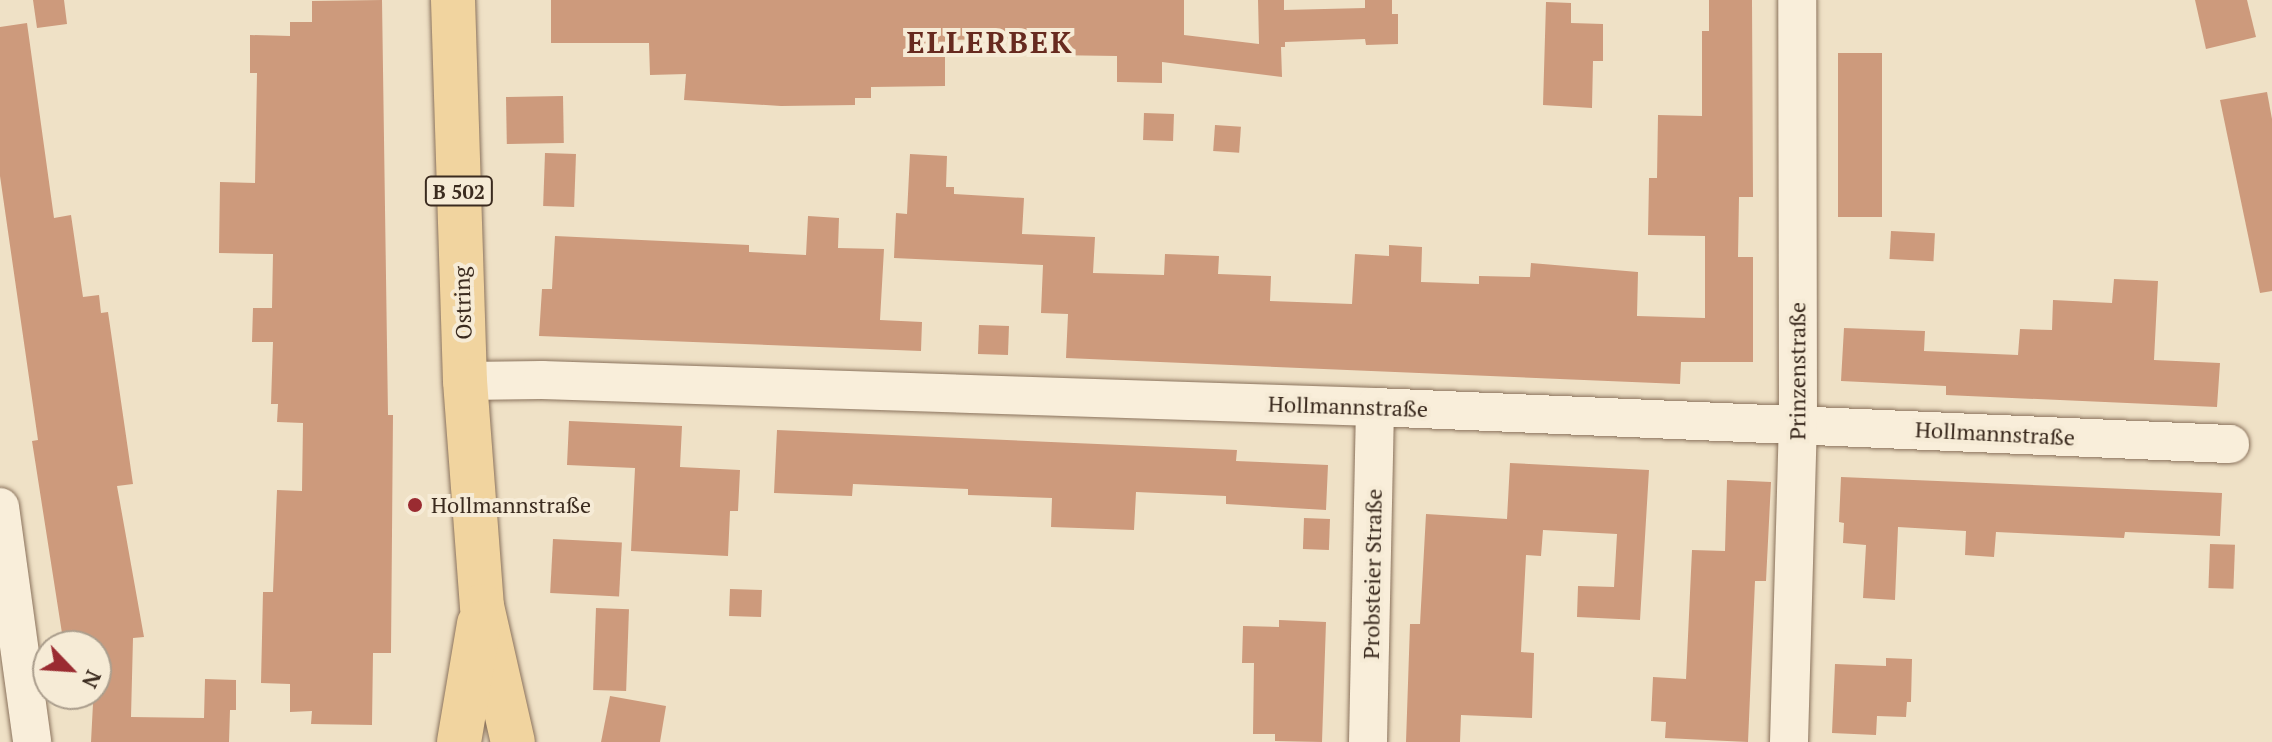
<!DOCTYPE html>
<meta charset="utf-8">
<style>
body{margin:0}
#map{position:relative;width:2272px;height:742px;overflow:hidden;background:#efe1c6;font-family:"PT Serif",serif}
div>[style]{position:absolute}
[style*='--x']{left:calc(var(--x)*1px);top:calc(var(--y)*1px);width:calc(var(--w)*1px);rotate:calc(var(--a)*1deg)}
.building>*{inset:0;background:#cd9a7c;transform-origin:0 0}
.roads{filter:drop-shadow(0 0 2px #8a725c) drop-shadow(0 0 2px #8a725c)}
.minor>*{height:38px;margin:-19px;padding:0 19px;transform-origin:19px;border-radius:19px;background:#f9eeda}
.major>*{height:44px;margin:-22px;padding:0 22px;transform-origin:22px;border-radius:22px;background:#f1d49f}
.dots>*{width:22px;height:22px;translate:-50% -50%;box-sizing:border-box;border:4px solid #f6ebd6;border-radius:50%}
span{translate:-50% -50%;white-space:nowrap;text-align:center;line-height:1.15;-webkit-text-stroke:8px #f6ebd6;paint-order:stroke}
.shield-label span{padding:2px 6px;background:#f6ebd6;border:2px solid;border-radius:6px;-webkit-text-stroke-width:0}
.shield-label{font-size:20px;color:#3b2b1f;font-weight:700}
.street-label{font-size:22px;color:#3b2b1f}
.poi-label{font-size:22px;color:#3b2b1f}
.left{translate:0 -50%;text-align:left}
.district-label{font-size:30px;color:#672a1f;font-weight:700;letter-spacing:2px}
.north{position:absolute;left:32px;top:630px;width:80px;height:80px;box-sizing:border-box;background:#f6ebd6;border:2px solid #ab9e8d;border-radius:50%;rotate:115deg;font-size:22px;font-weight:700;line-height:32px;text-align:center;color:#3b2b1f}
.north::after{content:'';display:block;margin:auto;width:28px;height:36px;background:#9a2b31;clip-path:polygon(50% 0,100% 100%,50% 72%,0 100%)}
</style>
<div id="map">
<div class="building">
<div style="clip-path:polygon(33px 0,64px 0,67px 24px,37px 28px)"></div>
<div style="clip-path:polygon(382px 0,388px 415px,393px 415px,391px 653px,373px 653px,372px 725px,311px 724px,312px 711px,290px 712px,290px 684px,261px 683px,263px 592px,273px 592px,277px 490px,302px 491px,303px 423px,277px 422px,278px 404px,271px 404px,273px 342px,252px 342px,253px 308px,272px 308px,273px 254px,219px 253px,220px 182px,255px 183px,257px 73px,250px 73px,250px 35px,290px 36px,290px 22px,312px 22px,312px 1px)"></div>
<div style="clip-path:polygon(551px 0,1184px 0,1184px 35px,1259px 44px,1258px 0,1284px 0,1284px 10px,1365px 8px,1365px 0,1392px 0,1392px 14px,1398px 14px,1398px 44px,1366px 45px,1365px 39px,1285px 42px,1285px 47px,1281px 47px,1282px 77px,1162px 62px,1162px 83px,1117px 82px,1117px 56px,1050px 55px,1050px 38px,945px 40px,945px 86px,871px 87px,871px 98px,855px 98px,855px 105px,781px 106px,684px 100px,686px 74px,650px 75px,649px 43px,551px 43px)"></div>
<div style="clip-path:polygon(1709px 0,1752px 0,1753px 197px,1739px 197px,1738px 257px,1753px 257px,1753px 362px,1681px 362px,1680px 384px,1066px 358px,1068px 314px,1041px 313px,1043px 265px,894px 258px,896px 213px,907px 214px,910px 154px,947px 156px,946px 187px,954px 187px,954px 194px,1024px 198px,1022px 234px,1095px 237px,1093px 273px,1164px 275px,1165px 254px,1219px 256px,1218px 274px,1271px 276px,1270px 301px,1352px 304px,1355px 254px,1389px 256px,1389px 245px,1422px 247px,1421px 282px,1479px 284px,1479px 276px,1530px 277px,1531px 263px,1638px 272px,1637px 316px,1705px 318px,1705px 236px,1648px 235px,1649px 178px,1657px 178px,1658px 115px,1702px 116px,1702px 31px,1709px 31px)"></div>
<div style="clip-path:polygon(2195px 0,2247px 0,2256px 37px,2206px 49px)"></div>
<div style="clip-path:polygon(1546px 2px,1571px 3px,1571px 23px,1603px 24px,1603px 61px,1593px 61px,1592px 108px,1543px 105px)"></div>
<div style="clip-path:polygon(27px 23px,54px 218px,71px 215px,83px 297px,99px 295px,101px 313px,108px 312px,133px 484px,117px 486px,144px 637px,133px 638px,131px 717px,204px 718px,205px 679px,236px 680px,236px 710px,230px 710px,229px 742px,91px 742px,96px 646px,64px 646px,32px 441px,38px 440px,0 176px,0 27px)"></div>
<div style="left:1838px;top:53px;width:44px;height:164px"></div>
<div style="clip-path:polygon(2267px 92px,2272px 119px,2272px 291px,2260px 293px,2220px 100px)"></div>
<div style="left:563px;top:96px;width:47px;height:57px;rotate:89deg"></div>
<div style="left:1144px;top:113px;width:30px;height:27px;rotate:2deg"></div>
<div style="left:1215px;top:125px;width:26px;height:26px;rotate:4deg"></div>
<div style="left:545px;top:153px;width:31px;height:53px;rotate:2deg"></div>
<div style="clip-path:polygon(808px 216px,839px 218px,838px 248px,884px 249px,880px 320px,922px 322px,921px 351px,539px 336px,542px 289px,552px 289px,555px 236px,749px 245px,749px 252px,806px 255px)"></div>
<div style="left:1891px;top:231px;width:44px;height:28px;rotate:3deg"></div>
<div style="clip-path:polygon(2114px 279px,2158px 281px,2154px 360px,2220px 363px,2217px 407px,1946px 395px,1946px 386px,1841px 381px,1844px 328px,1925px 331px,1924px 351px,2018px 355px,2020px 329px,2052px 330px,2053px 300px,2112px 303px)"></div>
<div style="left:979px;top:325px;width:30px;height:29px;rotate:2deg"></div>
<div style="clip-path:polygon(569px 421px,682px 426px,680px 467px,740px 470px,738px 511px,730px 511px,728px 556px,631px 551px,635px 468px,567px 465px)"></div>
<div style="clip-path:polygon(777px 430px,1237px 450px,1236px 461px,1328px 465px,1326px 510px,1226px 504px,1226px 496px,1136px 492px,1134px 530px,1051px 527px,1052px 498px,968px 495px,968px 489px,853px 484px,852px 496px,774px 493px)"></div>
<div style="clip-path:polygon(1510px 463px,1649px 470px,1640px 620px,1577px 617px,1578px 586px,1614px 587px,1617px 534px,1543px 530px,1541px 556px,1526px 555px,1521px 652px,1534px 653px,1532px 718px,1461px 715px,1460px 742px,1406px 742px,1410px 624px,1420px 624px,1426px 514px,1507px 519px)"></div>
<div style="clip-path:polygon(1841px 477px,2222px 493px,2220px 536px,2125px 532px,2124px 538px,1996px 532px,1994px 557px,1965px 555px,1966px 531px,1898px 527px,1895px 600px,1863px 598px,1866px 545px,1843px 543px,1844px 523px,1839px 522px)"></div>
<div style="clip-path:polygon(1727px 480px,1771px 482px,1766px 581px,1755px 581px,1748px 742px,1665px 738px,1666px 722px,1651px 721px,1653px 677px,1686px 679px,1692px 550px,1725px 551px)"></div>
<div style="left:1304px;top:518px;width:26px;height:31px;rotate:2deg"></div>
<div style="left:553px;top:539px;width:69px;height:54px;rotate:3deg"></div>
<div style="left:2210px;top:544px;width:25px;height:44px;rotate:2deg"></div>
<div style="left:730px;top:589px;width:32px;height:27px;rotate:2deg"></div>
<div style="left:596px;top:608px;width:33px;height:82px;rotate:2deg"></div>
<div style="clip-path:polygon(1279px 620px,1326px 622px,1322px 742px,1275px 741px,1275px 734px,1253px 734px,1254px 663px,1242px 663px,1243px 626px,1279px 627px)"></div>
<div style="clip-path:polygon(1886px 658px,1912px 659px,1911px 702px,1907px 702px,1906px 717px,1877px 716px,1876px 735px,1832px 733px,1835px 664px,1886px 666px)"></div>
<div style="clip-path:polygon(610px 696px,666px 706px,660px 742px,601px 742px)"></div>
</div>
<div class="roads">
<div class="minor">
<div style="--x:465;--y:381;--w:77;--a:-0.7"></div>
<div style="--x:542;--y:380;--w:833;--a:1.86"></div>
<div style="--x:1375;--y:407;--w:856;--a:2.48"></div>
<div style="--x:0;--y:507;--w:237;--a:82.2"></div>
<div style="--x:1368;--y:742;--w:335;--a:-88.8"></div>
<div style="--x:1789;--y:742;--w:319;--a:-88.4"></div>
<div style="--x:1798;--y:423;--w:423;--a:-90.1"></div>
</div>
<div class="major">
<div style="--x:453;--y:0;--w:381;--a:88.2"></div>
<div style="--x:465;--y:381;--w:226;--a:85.7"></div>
<div style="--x:482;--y:606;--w:139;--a:77.2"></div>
<div style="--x:459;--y:742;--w:120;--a:-80.4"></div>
</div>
</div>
<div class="dots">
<div style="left:415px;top:505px;background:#9a2b31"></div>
</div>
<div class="shield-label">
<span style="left:459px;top:191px">B 502</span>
</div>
<div class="street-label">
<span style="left:462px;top:303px;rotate:-92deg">Ostring</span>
<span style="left:1797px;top:371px;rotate:-90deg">Prinzenstraße</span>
<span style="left:1348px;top:406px;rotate:2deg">Hollmannstraße</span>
<span style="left:1995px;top:433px;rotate:3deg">Hollmannstraße</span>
<span style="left:1372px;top:574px;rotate:-89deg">Probsteier Straße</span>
</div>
<div class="poi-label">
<span class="left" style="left:431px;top:505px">Hollmannstraße</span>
</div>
<div class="district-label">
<span style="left:990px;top:42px">ELLERBEK</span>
</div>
<div class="north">N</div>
</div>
